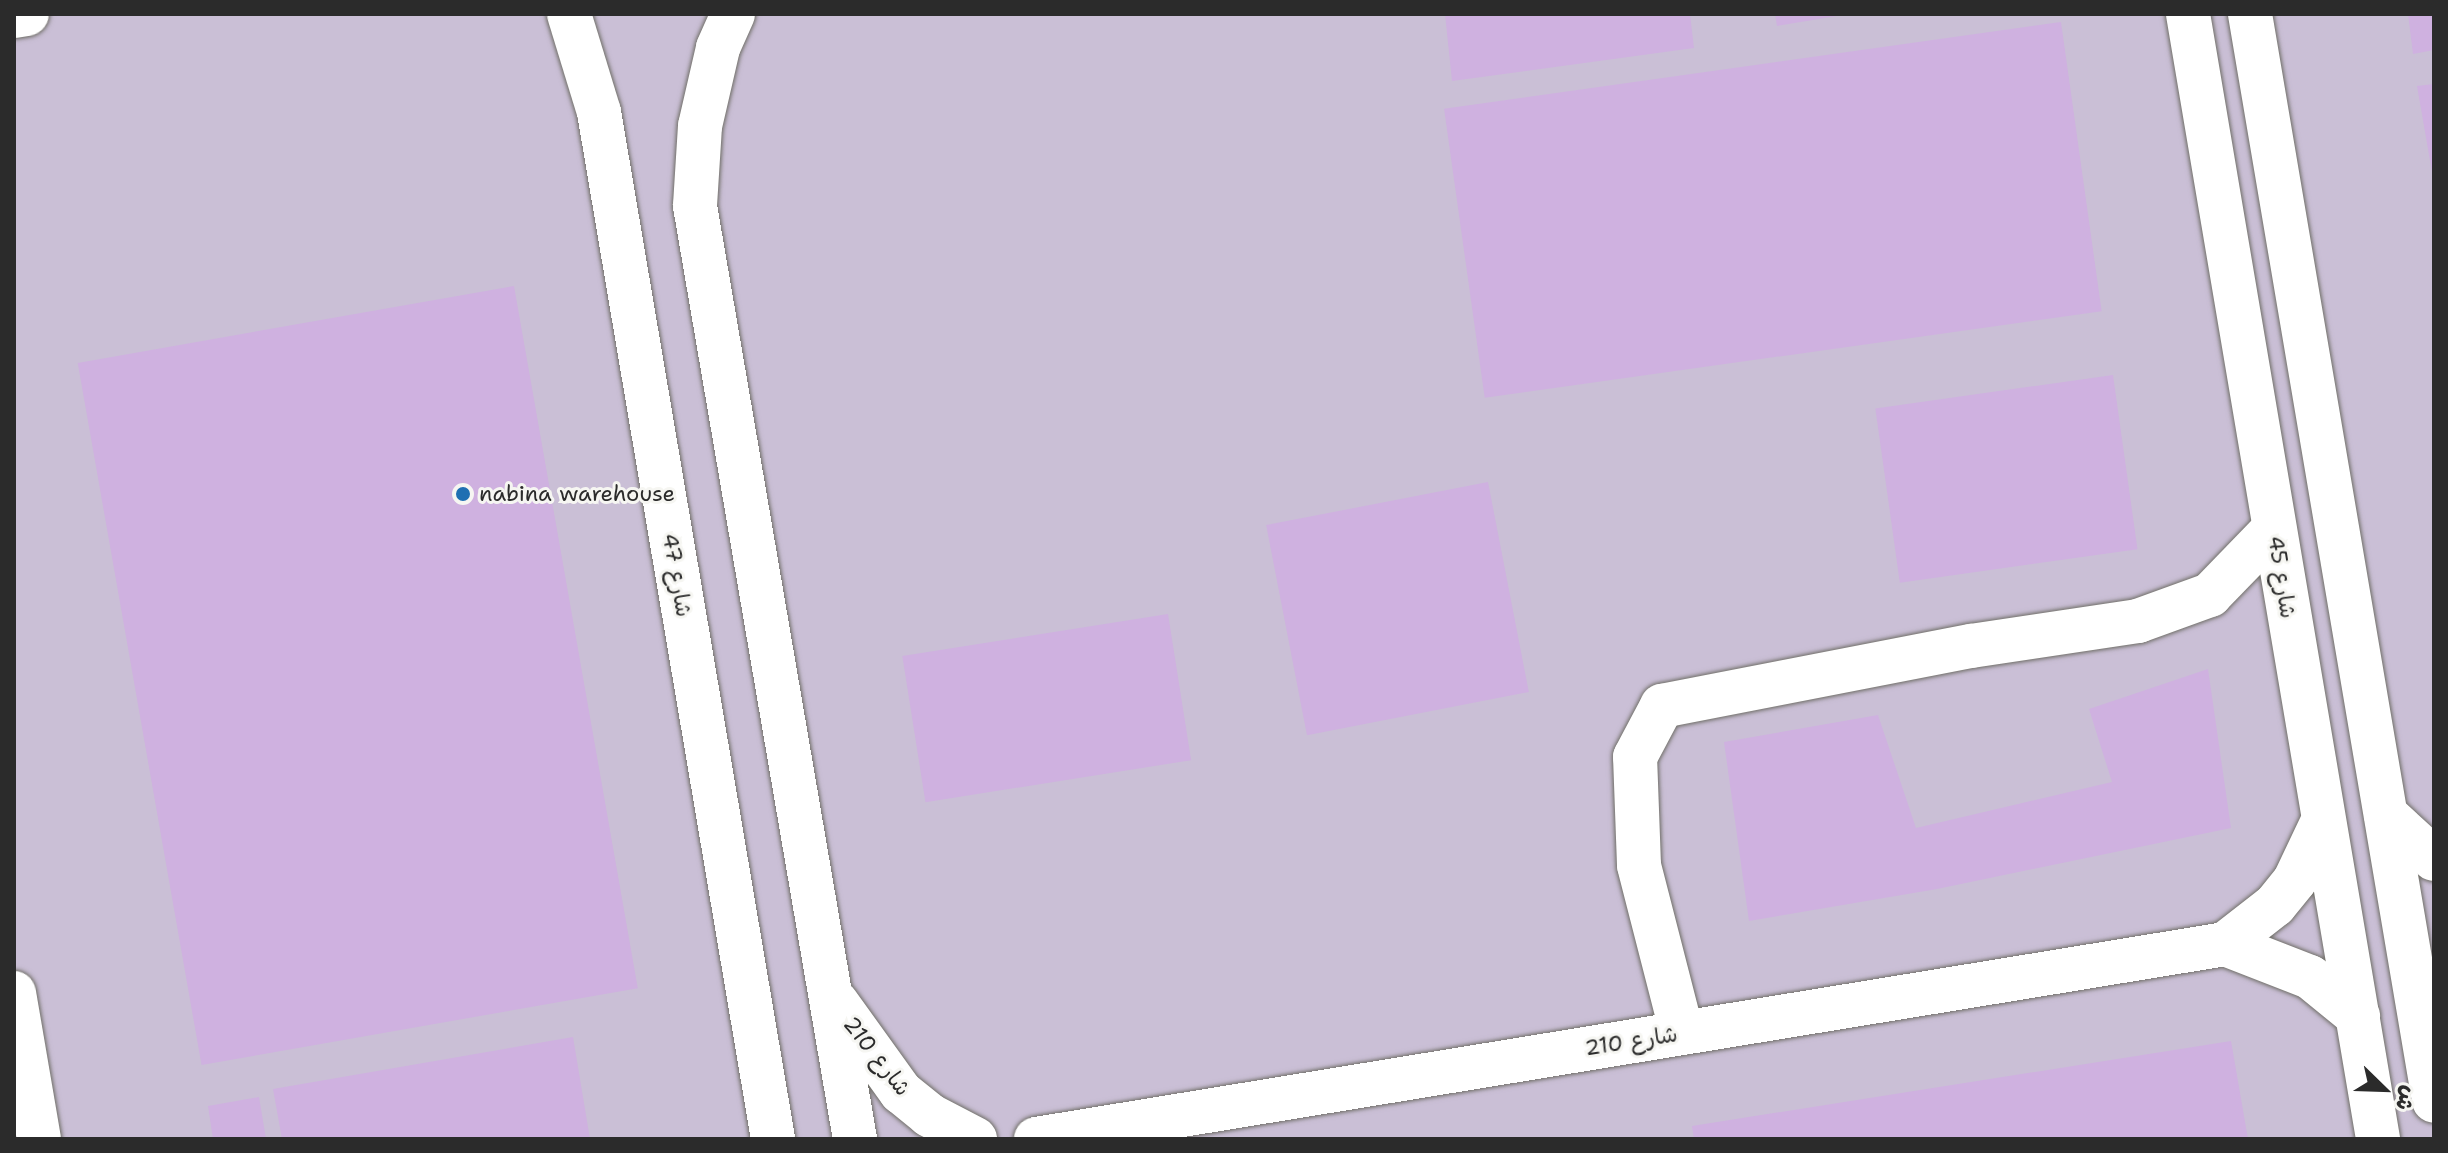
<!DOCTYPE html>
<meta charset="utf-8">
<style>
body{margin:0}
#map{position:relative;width:2448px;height:1153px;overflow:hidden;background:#efecd8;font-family:"Shantell Sans","Playpen Sans Arabic",sans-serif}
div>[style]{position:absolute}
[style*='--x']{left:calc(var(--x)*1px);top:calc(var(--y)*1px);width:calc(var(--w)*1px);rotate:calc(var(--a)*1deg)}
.industrial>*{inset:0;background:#cabfd6;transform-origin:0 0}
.building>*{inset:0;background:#cfb1e0;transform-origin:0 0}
.roads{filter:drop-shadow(0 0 2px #706f68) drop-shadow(0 0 2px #706f68)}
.minor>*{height:44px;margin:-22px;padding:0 22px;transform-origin:22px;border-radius:22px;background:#fff}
.major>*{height:44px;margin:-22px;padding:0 22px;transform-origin:22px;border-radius:22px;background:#fff}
.dots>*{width:22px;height:22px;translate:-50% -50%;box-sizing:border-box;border:4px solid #f6f6f2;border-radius:50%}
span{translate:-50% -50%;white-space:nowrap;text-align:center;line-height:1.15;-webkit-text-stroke:6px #f6f6f2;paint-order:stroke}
.poi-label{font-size:22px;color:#2b2b2b}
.left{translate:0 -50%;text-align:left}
.street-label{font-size:22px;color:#2b2b2b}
.frame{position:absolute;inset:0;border:16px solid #2b2b2b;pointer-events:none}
.north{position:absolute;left:2344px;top:1049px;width:80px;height:80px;-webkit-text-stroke:6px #f6f6f2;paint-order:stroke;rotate:113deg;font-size:22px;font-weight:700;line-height:32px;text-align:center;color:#2b2b2b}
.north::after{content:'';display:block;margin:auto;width:28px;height:36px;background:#2b2b2b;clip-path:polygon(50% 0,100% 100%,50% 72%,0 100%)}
</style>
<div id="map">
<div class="industrial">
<div style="left:14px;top:14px;width:2420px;height:1125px"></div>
</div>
<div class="building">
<div style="clip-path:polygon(1445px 14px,1690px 14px,1694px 48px,1452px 81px)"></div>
<div style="clip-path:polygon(1775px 14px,1837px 14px,1837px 16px,1777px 26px)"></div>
<div style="clip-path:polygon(2408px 14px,2434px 14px,2434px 50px,2413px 54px)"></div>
<div style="left:2061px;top:22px;width:292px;height:623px;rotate:82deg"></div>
<div style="clip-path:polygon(2434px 84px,2434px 172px,2432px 172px,2417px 86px)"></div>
<div style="left:514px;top:286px;width:713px;height:443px;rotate:80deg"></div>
<div style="left:2113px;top:375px;width:176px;height:240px;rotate:82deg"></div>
<div style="left:1488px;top:482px;width:214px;height:226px;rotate:79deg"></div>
<div style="left:1168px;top:614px;width:148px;height:269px;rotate:81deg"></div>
<div style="clip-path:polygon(2208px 669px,2231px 828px,1937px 889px,1749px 921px,1724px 742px,1878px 715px,1916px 828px,2112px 782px,2089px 709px)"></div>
<div style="clip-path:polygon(573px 1037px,590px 1139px,282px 1139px,273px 1089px)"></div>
<div style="clip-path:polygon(2231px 1041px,2248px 1139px,1694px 1139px,1692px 1126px)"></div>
<div style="clip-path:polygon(259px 1097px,266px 1139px,213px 1139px,208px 1106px)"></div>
</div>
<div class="roads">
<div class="minor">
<div style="--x:569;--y:14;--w:102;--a:73"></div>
<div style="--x:599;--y:112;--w:1042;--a:80.38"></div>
<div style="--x:733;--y:14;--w:37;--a:114"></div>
<div style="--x:718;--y:48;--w:80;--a:103"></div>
<div style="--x:700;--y:126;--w:80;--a:93.6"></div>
<div style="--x:695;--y:206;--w:947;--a:80.27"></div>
<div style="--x:2188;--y:14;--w:1141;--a:80.41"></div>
<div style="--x:2250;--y:14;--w:1102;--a:80.39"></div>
<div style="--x:2386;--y:815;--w:65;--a:42.5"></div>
<div style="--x:2225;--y:944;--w:91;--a:21.2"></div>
<div style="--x:2310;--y:977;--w:62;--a:39.1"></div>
<div style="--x:14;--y:993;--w:148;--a:80.3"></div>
<div style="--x:837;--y:1003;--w:110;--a:54.3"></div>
<div style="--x:901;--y:1092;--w:36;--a:39"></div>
<div style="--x:929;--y:1115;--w:52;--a:27.6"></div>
<div style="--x:1682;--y:1033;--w:173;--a:-104.4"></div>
<div style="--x:1639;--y:865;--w:108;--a:-92.1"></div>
<div style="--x:1635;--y:757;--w:58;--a:-62.1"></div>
<div style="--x:1662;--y:706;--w:315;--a:-11"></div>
<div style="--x:1971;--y:646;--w:169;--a:-8.5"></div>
<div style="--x:2138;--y:621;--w:77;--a:-19.9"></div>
<div style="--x:2210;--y:595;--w:92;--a:-45.9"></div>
<div style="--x:1036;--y:1139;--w:1205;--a:-9.31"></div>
<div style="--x:2225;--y:944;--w:63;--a:-38"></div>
<div style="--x:2275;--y:905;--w:32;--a:-51"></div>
<div style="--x:2295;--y:880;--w:63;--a:-64.7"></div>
</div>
<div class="major">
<div style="--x:14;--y:16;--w:13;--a:-9"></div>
</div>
</div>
<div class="dots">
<div style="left:463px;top:494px;background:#1f6fb2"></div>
</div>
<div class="poi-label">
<span class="left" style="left:479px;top:494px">nabina warehouse</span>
</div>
<div class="street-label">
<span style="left:677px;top:575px;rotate:80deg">شارع 47</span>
<span style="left:2282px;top:577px;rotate:81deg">شارع 45</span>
<span style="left:1631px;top:1041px;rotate:-9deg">شارع 210</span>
<span style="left:877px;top:1056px;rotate:52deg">شارع 210</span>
</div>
<div class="frame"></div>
<div class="north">ش</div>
</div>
